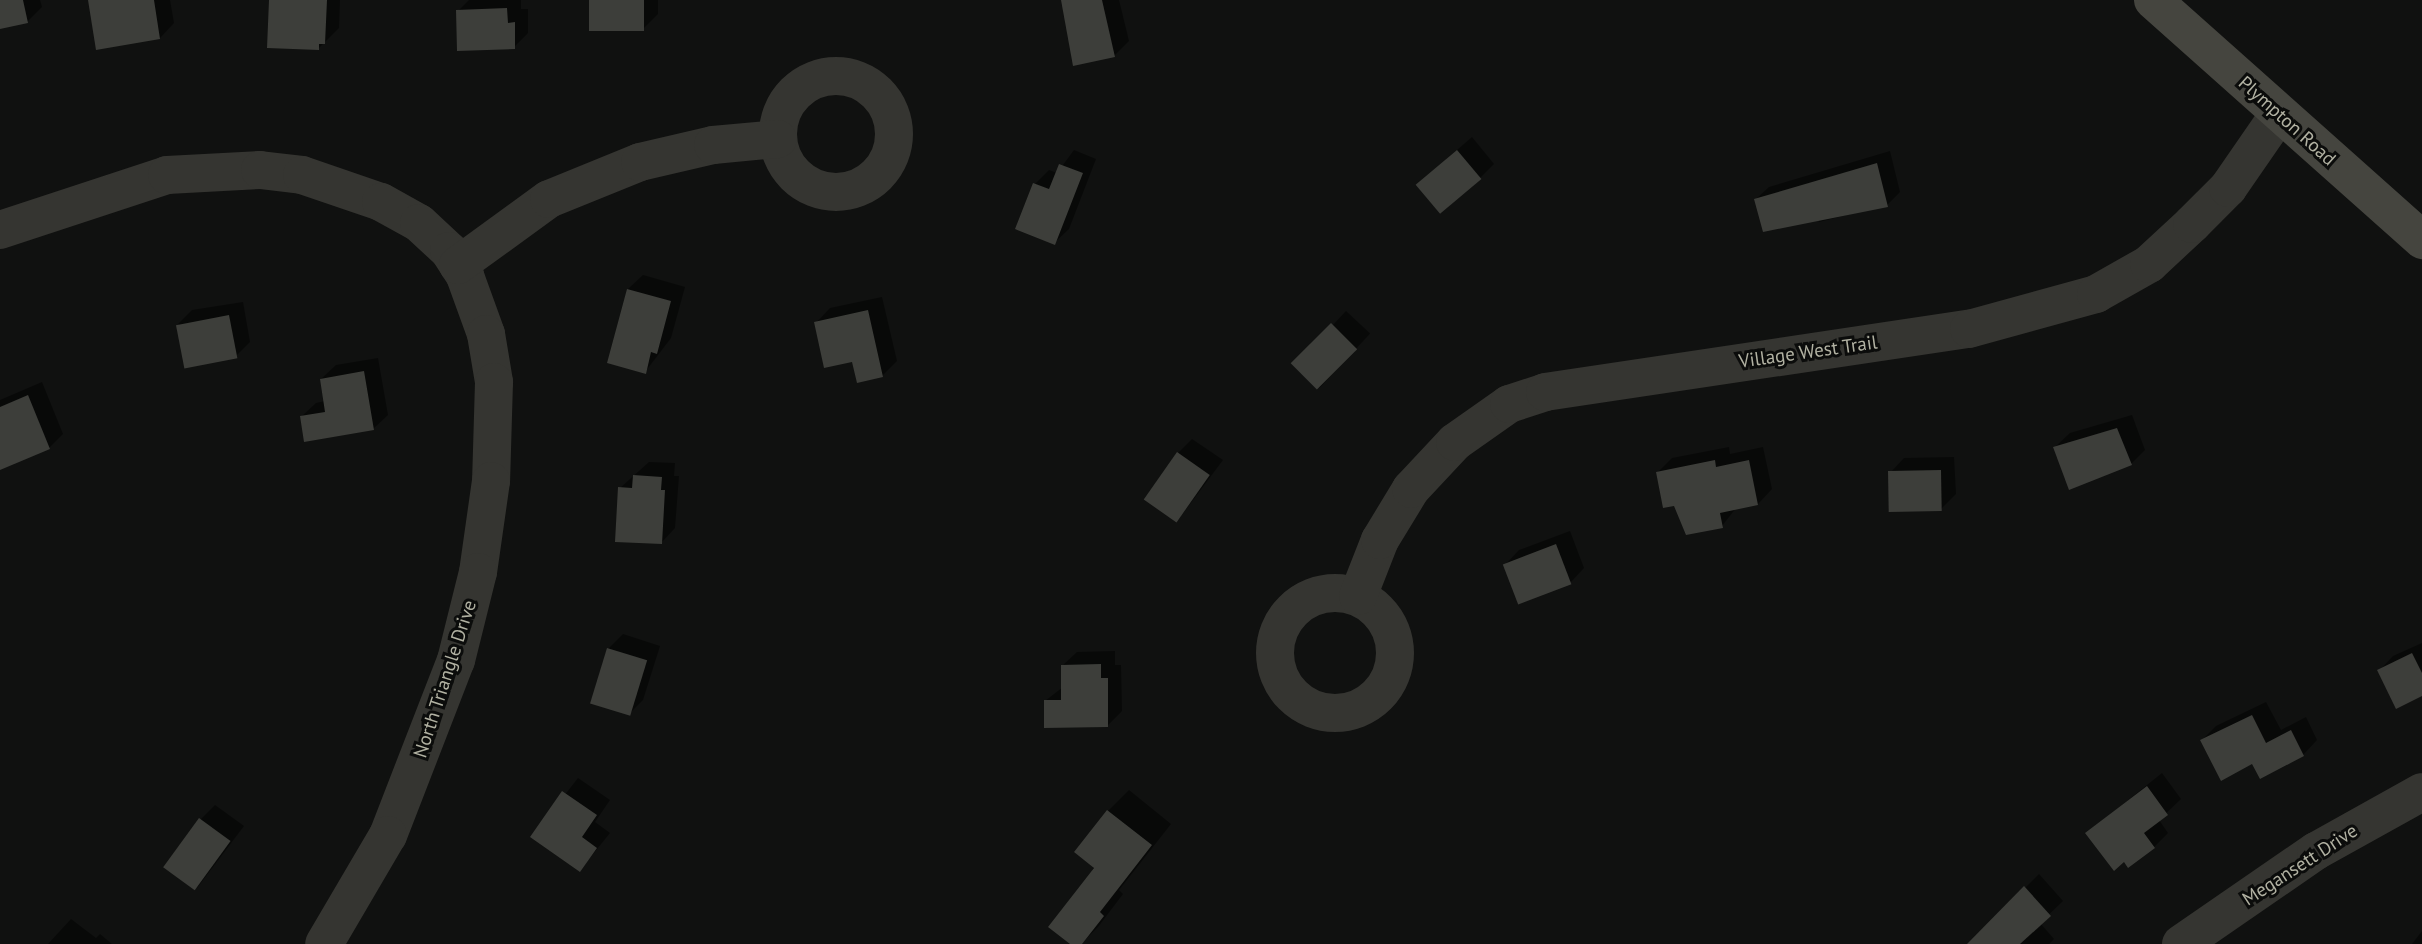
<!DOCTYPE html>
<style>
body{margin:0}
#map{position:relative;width:2422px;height:944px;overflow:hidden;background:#101110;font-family:"PT Sans",sans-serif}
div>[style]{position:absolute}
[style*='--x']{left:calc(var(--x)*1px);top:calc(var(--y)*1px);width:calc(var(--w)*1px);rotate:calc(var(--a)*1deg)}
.shadow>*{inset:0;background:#0007;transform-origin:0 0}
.building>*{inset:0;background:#3d3e3a;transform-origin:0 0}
.street>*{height:38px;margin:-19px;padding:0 19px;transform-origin:19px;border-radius:19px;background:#353531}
.street>.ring{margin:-19px;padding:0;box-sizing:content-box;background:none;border:38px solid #353531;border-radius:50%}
.secondary>*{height:38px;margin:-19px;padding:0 19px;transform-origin:19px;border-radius:19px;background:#45453f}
span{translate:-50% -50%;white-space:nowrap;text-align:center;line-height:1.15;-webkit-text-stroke:6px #0b0c0b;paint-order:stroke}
.street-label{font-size:19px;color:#b1b1a2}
</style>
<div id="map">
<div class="shadow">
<div style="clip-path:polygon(0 0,40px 0,42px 7px,28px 21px,0 28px)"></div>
<div style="clip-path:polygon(94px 0,170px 0,174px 23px,160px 38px)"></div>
<div style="clip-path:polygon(270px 0,340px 0,339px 28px,318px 49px)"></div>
<div style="clip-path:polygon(469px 0,521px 0,521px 9px,528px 9px,528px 33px,514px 47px,458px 11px)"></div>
<div style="clip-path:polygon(590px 0,658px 0,658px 14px,643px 29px)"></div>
<div style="clip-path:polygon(1062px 0,1119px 0,1129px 41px,1114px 56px)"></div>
<div style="clip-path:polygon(1472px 137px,1494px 164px,1480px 178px,1418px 184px)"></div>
<div style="clip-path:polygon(1074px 150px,1096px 159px,1069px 229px,1054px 243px,1035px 184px,1049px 170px,1057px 173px)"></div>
<div style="clip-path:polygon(1890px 151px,1900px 192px,1887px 205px,1819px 222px,1817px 216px,1756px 199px,1769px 187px)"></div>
<div style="clip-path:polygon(643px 275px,685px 287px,671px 338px,645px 372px,628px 289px)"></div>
<div style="clip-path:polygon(882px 297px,897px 361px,883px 375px,853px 360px,816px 323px,830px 308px)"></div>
<div style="clip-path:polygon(243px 302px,250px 342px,236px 356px,178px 324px,192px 310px)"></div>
<div style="left:1346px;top:311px;width:33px;height:74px;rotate:43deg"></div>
<div style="clip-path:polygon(378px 358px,388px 415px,373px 429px,301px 417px,316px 403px,325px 401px,321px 379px,336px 365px)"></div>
<div style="clip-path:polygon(42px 382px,63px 434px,49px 448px,0 468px,0 400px)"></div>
<div style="clip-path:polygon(2132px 415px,2145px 450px,2131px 464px,2055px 447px,2070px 433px)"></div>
<div style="clip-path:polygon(1192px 439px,1223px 460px,1178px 520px,1178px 453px)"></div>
<div style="clip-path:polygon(1729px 447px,1730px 454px,1763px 447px,1772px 489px,1758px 504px,1736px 508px,1722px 526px,1675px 504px,1657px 473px,1672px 458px)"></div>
<div style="clip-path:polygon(1954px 457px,1956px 494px,1941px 509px,1890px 473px,1904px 458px)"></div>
<div style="clip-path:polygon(649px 462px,675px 463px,674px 476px,679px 476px,675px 528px,661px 543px,620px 488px)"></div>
<div style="clip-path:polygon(1570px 531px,1584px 568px,1570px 583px,1505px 565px,1519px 550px)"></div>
<div style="clip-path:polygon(623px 634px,660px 646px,643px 700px,629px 714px,608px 649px)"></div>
<div style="clip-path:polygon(2422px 643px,2422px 694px,2379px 671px,2393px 656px)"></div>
<div style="clip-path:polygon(1115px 651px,1115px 665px,1121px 665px,1122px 711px,1107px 726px,1045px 701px,1063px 687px,1062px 666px,1077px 652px)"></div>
<div style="clip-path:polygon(2266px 702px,2281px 730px,2306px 717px,2317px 740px,2303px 755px,2253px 762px,2202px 740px,2216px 726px)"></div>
<div style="clip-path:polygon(2162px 773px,2181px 799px,2159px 820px,2168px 833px,2154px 847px,2125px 860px,2087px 833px)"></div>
<div style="clip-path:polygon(578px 778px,610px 800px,595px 822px,610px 833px,580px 870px,532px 837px)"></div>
<div style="clip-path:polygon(1129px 790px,1171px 824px,1119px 890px,1123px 894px,1098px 927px,1081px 944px,1073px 944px,1108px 811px)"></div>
<div style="clip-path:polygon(215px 805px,244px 826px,197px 888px,201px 819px)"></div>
<div style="clip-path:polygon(2039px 874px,2063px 901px,2040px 923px,2054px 939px,2049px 944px,1969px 944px)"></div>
<div style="clip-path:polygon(71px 919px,96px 938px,100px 934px,112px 944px,48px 944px)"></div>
<div style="clip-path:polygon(2422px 931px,2422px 944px,2412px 944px)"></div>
</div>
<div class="building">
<div style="clip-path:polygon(0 0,23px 0,28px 23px,0 29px)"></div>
<div style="clip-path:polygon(88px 0,154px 0,160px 39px,96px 50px)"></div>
<div style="clip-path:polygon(269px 0,327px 0,325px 44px,319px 44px,319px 50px,267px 48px)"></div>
<div style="left:589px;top:0;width:55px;height:31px"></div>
<div style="clip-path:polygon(1061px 0,1102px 0,1115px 57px,1073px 66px)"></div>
<div style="clip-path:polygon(507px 8px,508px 23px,515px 22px,515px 49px,457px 51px,456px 10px)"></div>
<div style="left:1457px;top:150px;width:38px;height:54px;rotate:50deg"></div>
<div style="clip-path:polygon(1877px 163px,1888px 207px,1763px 232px,1754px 199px)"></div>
<div style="clip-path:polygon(1059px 164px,1083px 173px,1055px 245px,1015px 229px,1033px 183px,1049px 189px)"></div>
<div style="clip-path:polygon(627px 289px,671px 301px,657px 354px,651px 352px,646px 374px,607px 363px)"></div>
<div style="clip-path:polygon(868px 310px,883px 377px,857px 383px,852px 362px,824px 368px,814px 322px)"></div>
<div style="left:229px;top:315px;width:44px;height:54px;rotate:79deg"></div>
<div style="left:1331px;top:323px;width:37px;height:57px;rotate:45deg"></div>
<div style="clip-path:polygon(364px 371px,374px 430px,304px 442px,300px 416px,325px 412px,320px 379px)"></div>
<div style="clip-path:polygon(28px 395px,50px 449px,0 470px,0 407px)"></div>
<div style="clip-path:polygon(2117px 428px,2132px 465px,2069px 490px,2053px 447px)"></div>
<div style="left:1177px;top:452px;width:40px;height:58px;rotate:35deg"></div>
<div style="clip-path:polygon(1715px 460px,1716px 467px,1749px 460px,1758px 505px,1720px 513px,1723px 528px,1686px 535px,1674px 506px,1663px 508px,1656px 472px)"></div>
<div style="left:1941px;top:470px;width:41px;height:53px;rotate:89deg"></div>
<div style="clip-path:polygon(633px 475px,662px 477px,661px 490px,665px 490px,662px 544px,615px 542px,618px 487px,632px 488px)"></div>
<div style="left:1556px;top:544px;width:43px;height:57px;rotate:69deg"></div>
<div style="left:607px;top:648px;width:42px;height:58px;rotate:17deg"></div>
<div style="clip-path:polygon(2412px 653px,2422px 673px,2422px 696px,2396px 709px,2377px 670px)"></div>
<div style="clip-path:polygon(1101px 664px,1101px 678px,1108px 678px,1108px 727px,1044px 728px,1044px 700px,1061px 700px,1061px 665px)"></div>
<div style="clip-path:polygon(2252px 715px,2266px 743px,2291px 730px,2304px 756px,2260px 779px,2252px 764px,2221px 781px,2200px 740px)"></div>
<div style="clip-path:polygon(2147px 786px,2168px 815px,2144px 833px,2155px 848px,2128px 868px,2124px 862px,2114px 871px,2085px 833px)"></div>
<div style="clip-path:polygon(562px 791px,597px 815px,582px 837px,597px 848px,580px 872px,530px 837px)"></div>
<div style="clip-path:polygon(1107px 810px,1152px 845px,1100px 912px,1104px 916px,1082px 944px,1070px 944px,1048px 927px,1094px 868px,1074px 852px)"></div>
<div style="left:199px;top:818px;width:39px;height:61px;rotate:36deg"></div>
<div style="clip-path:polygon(2024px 886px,2051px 916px,2020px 944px,1967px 944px)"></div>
</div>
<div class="street">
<div class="ring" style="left:778px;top:76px;width:78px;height:78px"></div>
<div style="--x:0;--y:230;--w:176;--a:-18.2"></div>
<div style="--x:167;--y:175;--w:93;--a:-3.1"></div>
<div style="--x:260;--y:170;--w:42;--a:6.8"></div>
<div style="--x:302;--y:175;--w:83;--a:18.9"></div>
<div style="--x:381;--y:202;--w:43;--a:28.9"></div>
<div style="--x:419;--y:223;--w:41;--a:43"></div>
<div style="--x:449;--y:251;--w:30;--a:57"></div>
<div style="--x:465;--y:276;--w:62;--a:70.1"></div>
<div style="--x:486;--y:334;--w:49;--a:80.5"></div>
<div style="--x:494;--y:382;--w:99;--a:91.7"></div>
<div style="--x:491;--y:481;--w:92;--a:98.1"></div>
<div style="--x:478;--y:572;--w:91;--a:104"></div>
<div style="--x:456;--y:660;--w:188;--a:111.2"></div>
<div style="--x:388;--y:835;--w:126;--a:120.4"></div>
<div style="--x:458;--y:265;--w:112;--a:-36"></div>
<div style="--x:549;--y:199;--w:98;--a:-22.1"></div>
<div style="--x:640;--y:162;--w:75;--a:-13.1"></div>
<div style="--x:713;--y:145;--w:65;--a:-5.3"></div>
<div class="ring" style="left:1275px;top:593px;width:82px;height:82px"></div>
<div style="--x:1358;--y:596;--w:60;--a:-68.6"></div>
<div style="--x:1380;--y:540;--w:60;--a:-58.7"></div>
<div style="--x:1411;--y:489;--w:64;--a:-46.9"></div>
<div style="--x:1455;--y:442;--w:66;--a:-35.1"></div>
<div style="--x:1509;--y:404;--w:38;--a:-18"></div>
<div style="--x:1545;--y:392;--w:429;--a:-8.5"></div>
<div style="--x:1969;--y:329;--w:132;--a:-15.4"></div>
<div style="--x:2096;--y:294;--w:61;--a:-29.5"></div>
<div style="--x:2149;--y:264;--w:59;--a:-42.9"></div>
<div style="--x:2192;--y:224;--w:51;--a:-45"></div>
<div style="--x:2228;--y:188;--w:90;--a:-55.4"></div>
<div style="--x:2181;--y:944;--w:164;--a:-34.6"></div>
<div style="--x:2316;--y:851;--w:121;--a:-29.1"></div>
</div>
<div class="secondary">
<div style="--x:2153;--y:0;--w:361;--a:41.7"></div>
</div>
<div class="street-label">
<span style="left:2287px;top:121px;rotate:42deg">Plympton Road</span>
<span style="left:1808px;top:352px;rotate:-8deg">Village West Trail</span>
<span style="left:445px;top:679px;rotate:-72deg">North Triangle Drive</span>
<span style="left:2300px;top:865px;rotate:-33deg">Megansett Drive</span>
</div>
</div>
